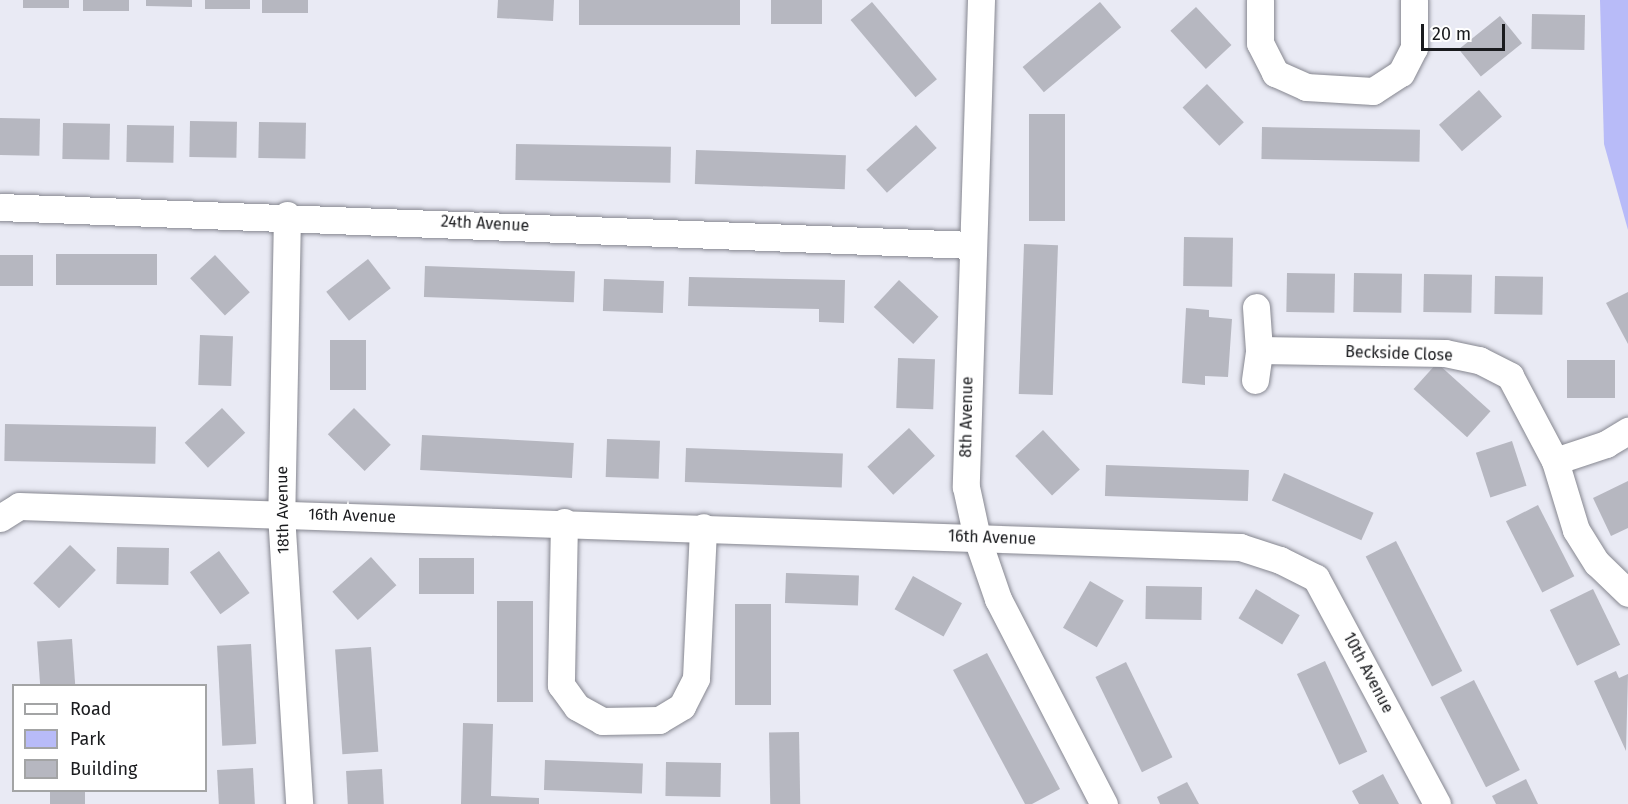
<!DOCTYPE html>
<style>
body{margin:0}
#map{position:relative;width:1628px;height:804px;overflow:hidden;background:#e9eaf4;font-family:"Fira Sans",sans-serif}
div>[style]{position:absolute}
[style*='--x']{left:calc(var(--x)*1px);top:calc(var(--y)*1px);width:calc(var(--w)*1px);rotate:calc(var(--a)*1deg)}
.green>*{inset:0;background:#b8bbf8}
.building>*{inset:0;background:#b6b7c0;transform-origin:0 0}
.roads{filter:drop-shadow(0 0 2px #868790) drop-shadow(0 0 2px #868790)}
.street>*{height:27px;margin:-13.5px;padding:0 13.5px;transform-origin:13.5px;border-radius:13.5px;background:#fff}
span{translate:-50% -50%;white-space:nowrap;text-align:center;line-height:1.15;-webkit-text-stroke:6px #fff;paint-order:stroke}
.street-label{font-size:16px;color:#1a1b1e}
.legend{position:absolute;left:12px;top:684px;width:195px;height:108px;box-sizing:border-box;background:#fff;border:2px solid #a3a4a5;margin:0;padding:8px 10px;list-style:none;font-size:18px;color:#1a1b1e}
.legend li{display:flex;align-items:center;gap:12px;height:30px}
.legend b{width:30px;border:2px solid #a3a4a5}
.scale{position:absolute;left:1421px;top:24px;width:84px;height:27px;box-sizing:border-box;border:3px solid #1a1b1e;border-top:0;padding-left:8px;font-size:18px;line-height:21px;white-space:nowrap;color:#1a1b1e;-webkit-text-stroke:4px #fff;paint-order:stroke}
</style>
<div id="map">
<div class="green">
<div style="clip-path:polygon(1600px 0,1628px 0,1628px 230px,1604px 144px)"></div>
</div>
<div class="building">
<div style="left:23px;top:0;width:46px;height:8px"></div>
<div style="left:83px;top:0;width:46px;height:11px"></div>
<div style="clip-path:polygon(146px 0,192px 0,192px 7px,146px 6px)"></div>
<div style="left:205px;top:0;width:45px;height:9px"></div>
<div style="left:262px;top:0;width:46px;height:13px"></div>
<div style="clip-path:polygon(498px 0,554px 0,553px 21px,497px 18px)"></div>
<div style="left:579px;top:0;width:161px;height:25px"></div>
<div style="left:771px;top:0;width:51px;height:24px"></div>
<div style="left:872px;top:2px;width:101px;height:28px;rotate:50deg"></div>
<div style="left:1100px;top:2px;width:33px;height:101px;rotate:50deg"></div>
<div style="left:1196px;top:7px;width:52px;height:35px;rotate:47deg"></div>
<div style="left:1532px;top:14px;width:53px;height:35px;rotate:1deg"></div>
<div style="left:1500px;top:16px;width:35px;height:53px;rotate:51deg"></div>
<div style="left:1207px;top:84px;width:53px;height:34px;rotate:46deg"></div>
<div style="left:1479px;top:90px;width:35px;height:53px;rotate:49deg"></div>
<div style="left:1029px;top:114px;width:36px;height:107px"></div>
<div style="left:0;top:118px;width:40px;height:37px;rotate:1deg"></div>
<div style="left:190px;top:121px;width:47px;height:36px;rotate:1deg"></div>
<div style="left:259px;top:122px;width:47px;height:36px;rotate:1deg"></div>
<div style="left:63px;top:123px;width:47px;height:36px;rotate:1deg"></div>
<div style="left:127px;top:125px;width:47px;height:37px;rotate:1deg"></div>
<div style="left:916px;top:125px;width:31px;height:67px;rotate:48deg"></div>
<div style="left:1262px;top:127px;width:158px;height:32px;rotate:1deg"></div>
<div style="left:516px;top:144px;width:155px;height:36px;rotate:1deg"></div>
<div style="left:696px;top:150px;width:150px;height:34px;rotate:2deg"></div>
<div style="left:1184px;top:237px;width:49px;height:49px;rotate:1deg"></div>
<div style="left:1024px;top:244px;width:34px;height:150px;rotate:2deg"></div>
<div style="left:56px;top:254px;width:101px;height:31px"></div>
<div style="left:0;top:255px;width:33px;height:31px"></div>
<div style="left:215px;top:255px;width:51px;height:34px;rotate:47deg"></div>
<div style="left:368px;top:259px;width:37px;height:53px;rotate:52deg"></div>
<div style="left:425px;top:266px;width:150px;height:31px;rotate:2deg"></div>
<div style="left:1287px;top:273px;width:48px;height:39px;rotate:1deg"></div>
<div style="left:1354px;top:273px;width:48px;height:39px;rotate:1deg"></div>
<div style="left:1424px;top:274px;width:48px;height:38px;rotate:1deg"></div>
<div style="left:1495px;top:276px;width:48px;height:38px;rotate:1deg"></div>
<div style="clip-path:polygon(689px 277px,845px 280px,844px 323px,819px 322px,819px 309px,688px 306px)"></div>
<div style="left:604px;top:279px;width:60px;height:32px;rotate:2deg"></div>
<div style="left:899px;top:280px;width:54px;height:37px;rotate:43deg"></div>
<div style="clip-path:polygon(1628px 292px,1628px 344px,1606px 303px)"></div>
<div style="clip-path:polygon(1186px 308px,1209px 310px,1209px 317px,1232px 319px,1228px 377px,1205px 376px,1205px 385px,1182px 383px)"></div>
<div style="left:200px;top:335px;width:33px;height:50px;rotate:2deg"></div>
<div style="left:330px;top:340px;width:36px;height:50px"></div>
<div style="left:898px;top:358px;width:37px;height:50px;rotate:2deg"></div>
<div style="left:1567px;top:360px;width:48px;height:38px"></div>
<div style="left:1437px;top:363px;width:72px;height:35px;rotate:42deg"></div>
<div style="left:222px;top:408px;width:34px;height:51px;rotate:47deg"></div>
<div style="left:354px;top:408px;width:52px;height:37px;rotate:45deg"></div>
<div style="left:5px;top:424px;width:151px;height:37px;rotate:1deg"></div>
<div style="left:909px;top:428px;width:38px;height:57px;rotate:47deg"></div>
<div style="left:1043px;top:430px;width:54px;height:38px;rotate:47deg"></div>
<div style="left:422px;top:435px;width:152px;height:35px;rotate:3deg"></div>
<div style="left:607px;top:439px;width:53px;height:38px;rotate:2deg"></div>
<div style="left:1512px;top:441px;width:47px;height:38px;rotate:72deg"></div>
<div style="left:686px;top:448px;width:157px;height:34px;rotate:2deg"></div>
<div style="left:1106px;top:465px;width:143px;height:31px;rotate:2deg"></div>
<div style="left:1284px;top:473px;width:98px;height:30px;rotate:24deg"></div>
<div style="clip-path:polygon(1628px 481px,1628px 528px,1611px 536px,1593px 498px)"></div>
<div style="left:1538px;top:505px;width:80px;height:36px;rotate:63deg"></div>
<div style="left:1396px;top:541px;width:146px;height:34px;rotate:63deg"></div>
<div style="left:70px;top:545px;width:36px;height:53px;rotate:44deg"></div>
<div style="left:117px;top:547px;width:52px;height:37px;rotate:1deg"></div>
<div style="left:219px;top:551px;width:52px;height:36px;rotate:54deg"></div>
<div style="left:371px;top:557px;width:38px;height:52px;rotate:48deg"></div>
<div style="left:419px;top:558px;width:55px;height:36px"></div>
<div style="left:786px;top:573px;width:73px;height:30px;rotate:2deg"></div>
<div style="left:913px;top:576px;width:56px;height:38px;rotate:29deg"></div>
<div style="left:1090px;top:581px;width:39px;height:54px;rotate:30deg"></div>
<div style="left:1146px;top:586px;width:56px;height:33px;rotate:1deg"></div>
<div style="left:1256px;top:589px;width:51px;height:34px;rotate:31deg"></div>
<div style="left:1593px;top:589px;width:62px;height:48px;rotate:64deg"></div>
<div style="left:497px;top:601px;width:36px;height:101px"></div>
<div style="left:735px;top:604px;width:36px;height:101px"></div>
<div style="left:72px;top:639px;width:47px;height:35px;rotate:86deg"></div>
<div style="left:251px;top:644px;width:100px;height:34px;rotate:87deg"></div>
<div style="left:371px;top:647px;width:105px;height:36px;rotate:86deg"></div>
<div style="clip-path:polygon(987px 653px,1060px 789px,1032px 804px,1025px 804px,953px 670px)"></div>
<div style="left:1325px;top:661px;width:100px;height:31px;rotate:65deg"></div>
<div style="left:1126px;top:662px;width:106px;height:34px;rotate:64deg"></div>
<div style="clip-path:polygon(1616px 671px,1619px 678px,1628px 674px,1626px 751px,1594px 681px)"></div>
<div style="left:1474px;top:680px;width:101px;height:38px;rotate:63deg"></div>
<div style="clip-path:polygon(463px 723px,493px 724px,491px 796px,539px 798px,539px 804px,461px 804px)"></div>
<div style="left:799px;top:732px;width:72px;height:30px;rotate:89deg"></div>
<div style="left:545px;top:760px;width:98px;height:30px;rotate:2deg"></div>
<div style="left:666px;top:762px;width:55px;height:34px;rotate:1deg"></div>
<div style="left:253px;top:768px;width:36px;height:36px;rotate:87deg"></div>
<div style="left:382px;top:769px;width:35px;height:36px;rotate:87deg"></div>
<div style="clip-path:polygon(1383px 774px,1399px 804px,1359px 804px,1352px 791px)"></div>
<div style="clip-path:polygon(1526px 779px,1538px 804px,1496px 804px,1492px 796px)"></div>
<div style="clip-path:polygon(1187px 782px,1199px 804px,1160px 804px,1157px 797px)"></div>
<div style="left:50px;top:790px;width:35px;height:14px"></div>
</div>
<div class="roads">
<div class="street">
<div style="--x:981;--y:0;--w:487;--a:91.8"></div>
<div style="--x:966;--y:487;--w:52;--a:77.8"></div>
<div style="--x:977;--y:538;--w:65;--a:71"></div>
<div style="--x:998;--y:599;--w:231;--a:62.7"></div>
<div style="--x:1260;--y:0;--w:43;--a:90"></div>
<div style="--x:1260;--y:43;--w:34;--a:63"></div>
<div style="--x:1275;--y:73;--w:34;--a:24"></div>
<div style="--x:1306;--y:87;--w:67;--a:3.4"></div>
<div style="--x:1373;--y:91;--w:33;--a:-33"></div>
<div style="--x:1401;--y:73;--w:28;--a:-63"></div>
<div style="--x:1414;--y:48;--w:48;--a:-90"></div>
<div style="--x:0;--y:207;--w:971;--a:2.24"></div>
<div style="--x:287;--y:215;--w:299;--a:91.1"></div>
<div style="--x:281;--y:514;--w:291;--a:86.4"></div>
<div style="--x:1259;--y:350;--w:186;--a:0.9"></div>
<div style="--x:1445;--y:353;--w:35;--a:12"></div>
<div style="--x:1479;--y:360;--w:35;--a:27"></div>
<div style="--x:1510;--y:376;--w:96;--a:62.1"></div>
<div style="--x:1555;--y:461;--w:72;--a:73.1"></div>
<div style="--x:1576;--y:530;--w:39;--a:58"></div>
<div style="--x:1597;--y:563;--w:43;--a:44.1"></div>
<div style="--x:1255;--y:380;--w:30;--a:-82"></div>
<div style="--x:1259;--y:350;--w:43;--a:-94"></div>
<div style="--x:1555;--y:461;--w:54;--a:-18.4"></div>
<div style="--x:1606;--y:444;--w:26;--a:-31"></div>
<div style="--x:0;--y:518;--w:22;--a:-32"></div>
<div style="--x:19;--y:506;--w:1222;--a:1.92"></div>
<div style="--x:1240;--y:547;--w:42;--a:18"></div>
<div style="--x:1280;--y:560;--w:40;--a:26.6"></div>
<div style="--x:1316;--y:578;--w:256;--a:61.8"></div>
<div style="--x:564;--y:522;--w:163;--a:91.1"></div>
<div style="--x:561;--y:685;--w:27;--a:54"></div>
<div style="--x:577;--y:707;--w:29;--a:29"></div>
<div style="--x:602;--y:721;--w:57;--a:-1"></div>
<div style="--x:659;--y:720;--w:27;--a:-31"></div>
<div style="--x:682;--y:706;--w:31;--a:-63"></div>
<div style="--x:696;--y:678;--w:151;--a:-87.3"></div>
</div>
</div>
<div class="street-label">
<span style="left:485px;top:224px;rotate:3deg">24th Avenue</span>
<span style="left:1399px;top:354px;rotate:2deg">Beckside Close</span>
<span style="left:967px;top:417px;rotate:-89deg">8th Avenue</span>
<span style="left:283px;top:510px;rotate:-91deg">18th Avenue</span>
<span style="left:352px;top:516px;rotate:2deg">16th Avenue</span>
<span style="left:992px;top:538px;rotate:2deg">16th Avenue</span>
<span style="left:1368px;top:673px;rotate:62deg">10th Avenue</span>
</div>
<ul class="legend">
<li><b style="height:8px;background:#fff"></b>Road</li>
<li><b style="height:16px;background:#b8bbf8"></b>Park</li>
<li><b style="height:16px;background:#b6b7c0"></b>Building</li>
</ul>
<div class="scale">20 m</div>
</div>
